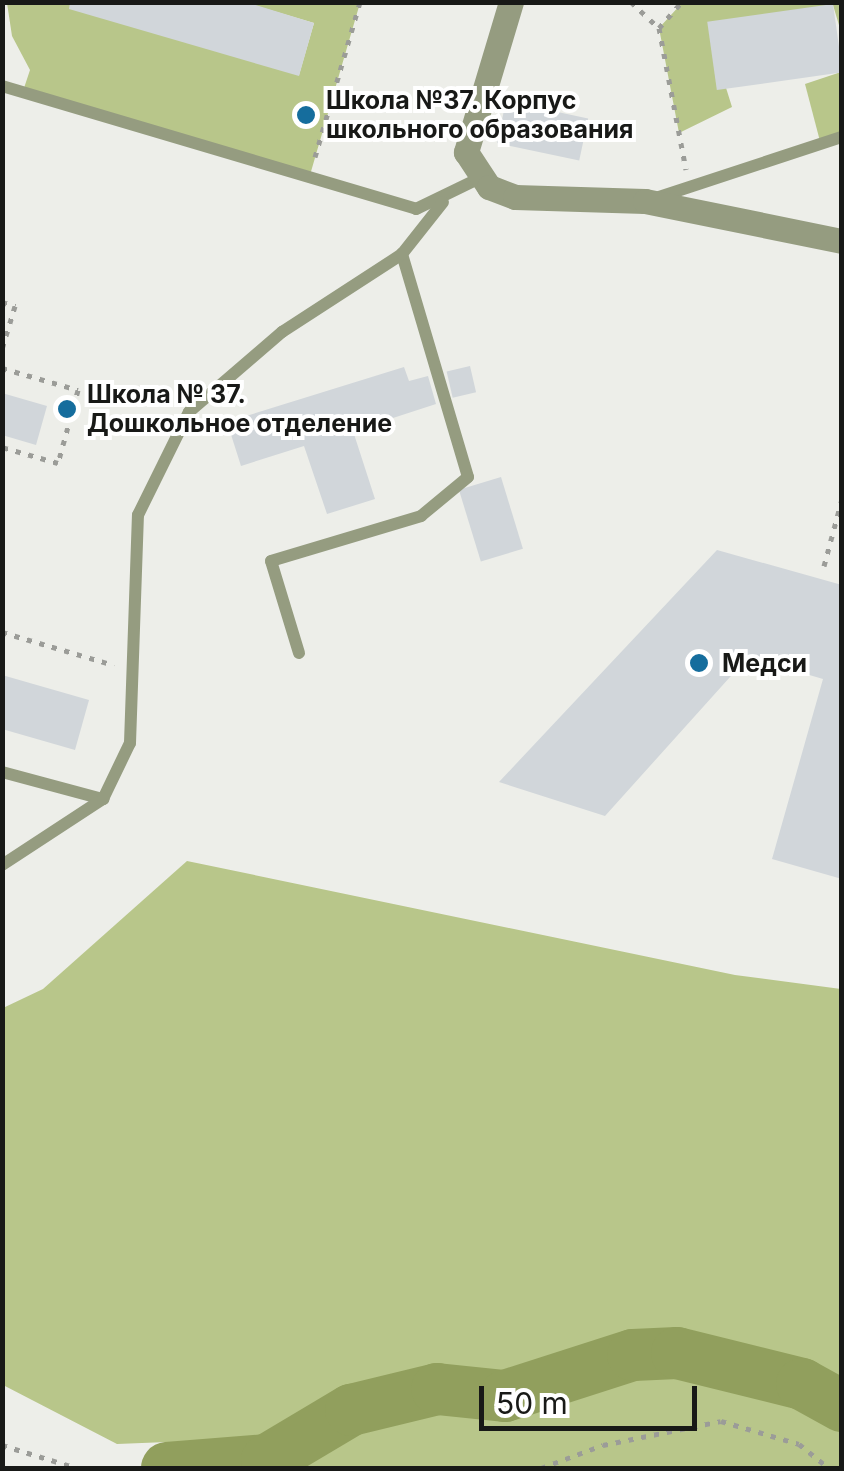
<!DOCTYPE html>
<meta charset="utf-8">
<style>
body{margin:0}
#map{position:relative;width:844px;height:1471px;overflow:hidden;background:#edeee9;font-family:Inter,sans-serif}
div>[style]{position:absolute}
[style*='--x']{left:calc(var(--x)*1px);top:calc(var(--y)*1px);width:calc(var(--w)*1px);rotate:calc(var(--a)*1deg)}
.green>*{inset:0;background:#b8c68a}
.river>*{height:52px;margin:-26px;padding:0 26px;transform-origin:26px;border-radius:26px;background:#919f5d}
.building>*{inset:0;background:#d1d6da;transform-origin:0 0}
.path>*{height:5px;margin-top:-2.5px;transform-origin:0;background:repeating-linear-gradient(90deg,#9b9c98 0 5px,transparent 0 13px)}
.lane>*{height:12px;margin:-6px;padding:0 6px;transform-origin:6px;border-radius:6px;background:#959c80}
.street>*{height:25px;margin:-12.5px;padding:0 12.5px;transform-origin:12.5px;border-radius:12.5px;background:#959c80}
.dots>*{width:28px;height:28px;translate:-50% -50%;box-sizing:border-box;border:5px solid #fff;border-radius:50%}
span{translate:-50% -50%;white-space:nowrap;text-align:center;line-height:1.15;-webkit-text-stroke:8px #fff;paint-order:stroke}
.poi-label{font-size:25px;color:#181917;font-weight:700}
.left{translate:0 -50%;text-align:left}
.frame{position:absolute;inset:0;border:5px solid #181917;pointer-events:none}
.scale{position:absolute;left:479px;top:1386px;width:218px;height:45px;box-sizing:border-box;border:5px solid #181917;border-top:0;padding-left:12px;font-size:30px;line-height:35px;white-space:nowrap;color:#181917;-webkit-text-stroke:8px #fff;paint-order:stroke}
</style>
<div id="map">
<div class="green">
<div style="clip-path:polygon(7px 3px,73px 3px,299px 75px,314px 23px,246px 3px,360px 3px,310px 175px,23px 91px,30px 70px,12px 36px)"></div>
<div style="clip-path:polygon(682px 3px,841px 3px,841px 32px,833px 5px,712px 43px,732px 107px,679px 133px,659px 28px)"></div>
<div style="clip-path:polygon(841px 72px,841px 137px,821px 145px,805px 84px)"></div>
<div style="clip-path:polygon(187px 861px,735px 975px,841px 989px,841px 1468px,251px 1468px,167px 1442px,117px 1444px,3px 1385px,3px 1008px,43px 989px)"></div>
</div>
<div class="river">
<div style="--x:167;--y:1468;--w:100;--a:-4.6"></div>
<div style="--x:267;--y:1460;--w:98;--a:-30.8"></div>
<div style="--x:351;--y:1410;--w:89;--a:-13.7"></div>
<div style="--x:437;--y:1389;--w:68;--a:5.9"></div>
<div style="--x:505;--y:1396;--w:134;--a:-17.8"></div>
<div style="--x:633;--y:1355;--w:44;--a:-2.6"></div>
<div style="--x:677;--y:1353;--w:129;--a:13.9"></div>
<div style="--x:802;--y:1384;--w:46;--a:28.8"></div>
</div>
<div class="building">
<div style="clip-path:polygon(70px 2px,246px 2px,314px 23px,299px 76px,69px 9px)"></div>
<div style="left:833px;top:4px;width:69px;height:127px;rotate:82deg"></div>
<div style="left:506px;top:101px;width:84px;height:43px;rotate:12deg"></div>
<div style="left:470px;top:366px;width:27px;height:24px;rotate:77deg"></div>
<div style="clip-path:polygon(404px 367px,409px 381px,428px 376px,436px 404px,353px 431px,375px 499px,327px 514px,304px 446px,241px 466px,227px 422px)"></div>
<div style="clip-path:polygon(2px 393px,47px 406px,36px 445px,2px 435px)"></div>
<div style="left:501px;top:477px;width:75px;height:44px;rotate:73deg"></div>
<div style="clip-path:polygon(717px 550px,842px 585px,842px 879px,772px 859px,823px 679px,748px 657px,605px 816px,499px 782px)"></div>
<div style="clip-path:polygon(2px 675px,89px 700px,75px 750px,2px 729px)"></div>
</div>
<div class="path">
<div style="--x:631;--y:2;--w:38;--a:43"></div>
<div style="--x:659;--y:28;--w:144;--a:79.2"></div>
<div style="--x:659;--y:28;--w:35;--a:-49"></div>
<div style="--x:315;--y:157;--w:161;--a:-73.8"></div>
<div style="--x:2;--y:302;--w:14;--a:17"></div>
<div style="--x:15;--y:306;--w:45;--a:106.8"></div>
<div style="--x:2;--y:368;--w:79;--a:16.1"></div>
<div style="--x:78;--y:390;--w:76;--a:105.3"></div>
<div style="--x:58;--y:463;--w:58;--a:-164.1"></div>
<div style="--x:824;--y:566;--w:69;--a:-75"></div>
<div style="--x:2;--y:632;--w:117;--a:16.4"></div>
<div style="--x:2;--y:1445;--w:78;--a:17"></div>
<div style="--x:541;--y:1468;--w:66;--a:-20.4"></div>
<div style="--x:603;--y:1445;--w:120;--a:-11.5"></div>
<div style="--x:721;--y:1421;--w:81;--a:16.4"></div>
<div style="--x:799;--y:1444;--w:38;--a:39"></div>
</div>
<div class="lane">
<div style="--x:2;--y:86;--w:432;--a:16.5"></div>
<div style="--x:416;--y:209;--w:73;--a:-25.9"></div>
<div style="--x:659;--y:197;--w:193;--a:-18.2"></div>
<div style="--x:299;--y:653;--w:96;--a:-106.9"></div>
<div style="--x:271;--y:561;--w:157;--a:-16.7"></div>
<div style="--x:421;--y:516;--w:61;--a:-39.7"></div>
<div style="--x:468;--y:477;--w:233;--a:-106.5"></div>
<div style="--x:2;--y:772;--w:105;--a:15"></div>
<div style="--x:2;--y:865;--w:121;--a:-33.2"></div>
<div style="--x:103;--y:799;--w:62;--a:-64.3"></div>
<div style="--x:130;--y:743;--w:228;--a:-88"></div>
<div style="--x:138;--y:515;--w:115;--a:-63.7"></div>
<div style="--x:189;--y:412;--w:123;--a:-40.7"></div>
<div style="--x:282;--y:332;--w:143;--a:-33"></div>
<div style="--x:402;--y:254;--w:66;--a:-51.7"></div>
</div>
<div class="street">
<div style="--x:511;--y:2;--w:157;--a:106.7"></div>
<div style="--x:466;--y:152;--w:42;--a:56.7"></div>
<div style="--x:489;--y:187;--w:28;--a:21"></div>
<div style="--x:515;--y:197;--w:130;--a:1.8"></div>
<div style="--x:645;--y:201;--w:201;--a:11.5"></div>
</div>
<div class="dots">
<div style="left:306px;top:115px;background:#156d9d"></div>
<div style="left:67px;top:409px;background:#156d9d"></div>
<div style="left:699px;top:663px;background:#156d9d"></div>
</div>
<div class="poi-label">
<span class="left" style="left:326px;top:115px">Школа №37. Корпус<br>школьного образования</span>
<span class="left" style="left:87px;top:409px">Школа № 37.<br>Дошкольное отделение</span>
<span class="left" style="left:722px;top:663px">Медси</span>
</div>
<div class="frame"></div>
<div class="scale">50 m</div>
</div>
